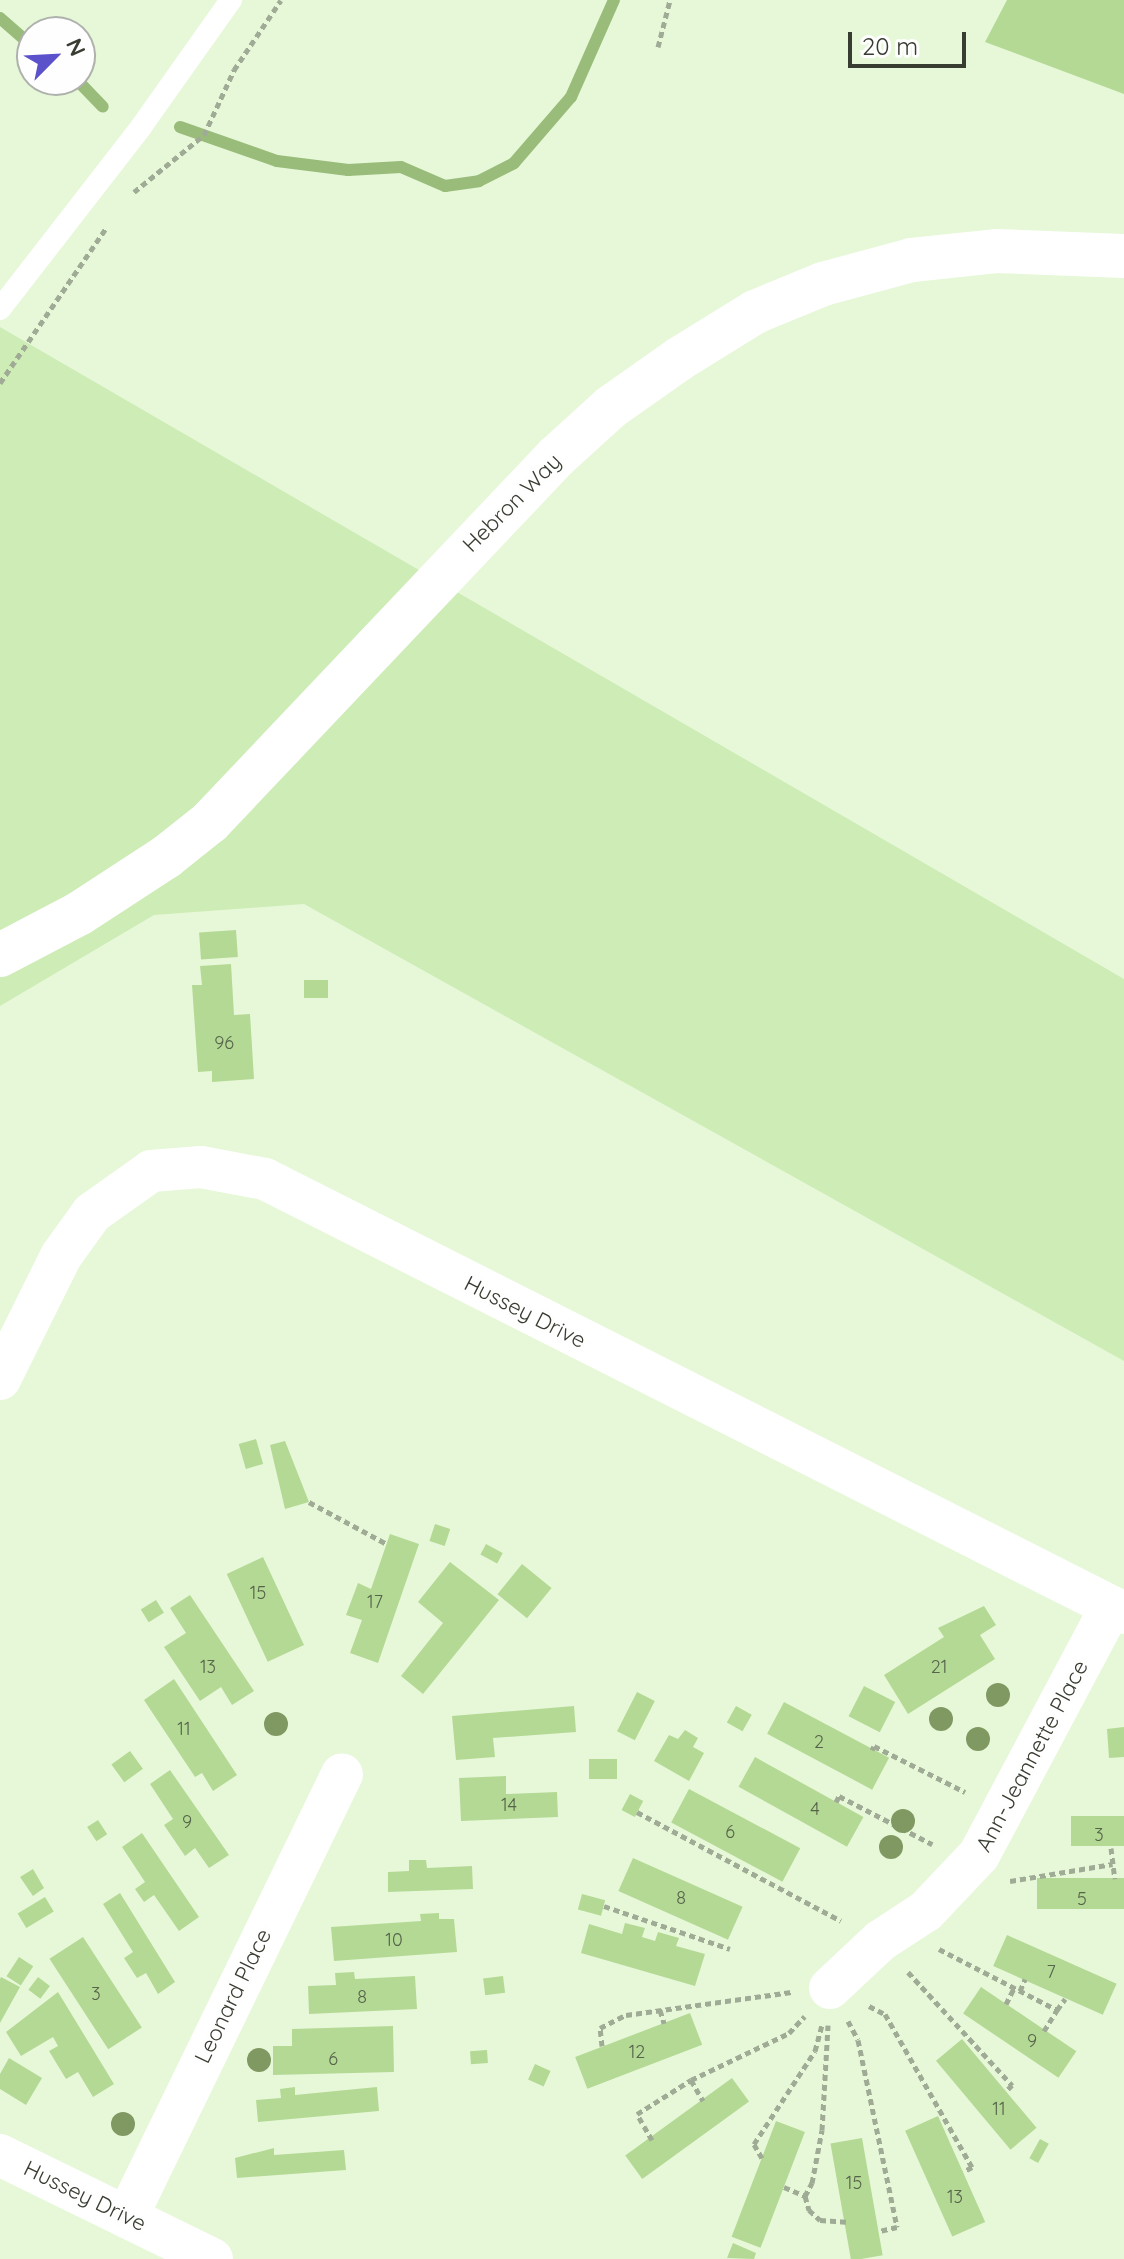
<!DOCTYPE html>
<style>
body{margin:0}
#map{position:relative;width:1124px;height:2259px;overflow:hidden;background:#e7f8d9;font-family:Quicksand,sans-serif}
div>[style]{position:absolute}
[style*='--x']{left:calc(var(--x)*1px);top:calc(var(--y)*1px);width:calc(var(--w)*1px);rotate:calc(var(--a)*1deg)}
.green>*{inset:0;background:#ceecb6}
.stream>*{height:12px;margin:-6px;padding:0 6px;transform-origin:6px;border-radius:6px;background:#99bc7a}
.building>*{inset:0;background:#b4d995;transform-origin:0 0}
.path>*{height:5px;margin-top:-2.5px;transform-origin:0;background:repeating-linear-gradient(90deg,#9fab94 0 6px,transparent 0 10px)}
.lane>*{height:22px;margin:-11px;padding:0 11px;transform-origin:11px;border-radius:11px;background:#fff}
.street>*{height:42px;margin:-21px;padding:0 21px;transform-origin:21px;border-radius:21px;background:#fff}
.secondary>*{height:44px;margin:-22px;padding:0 22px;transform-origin:22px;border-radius:22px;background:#fff}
.trees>*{width:24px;height:24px;margin:-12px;border-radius:50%;background:#809962}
span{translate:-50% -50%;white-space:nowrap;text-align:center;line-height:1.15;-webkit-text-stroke:7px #fefefe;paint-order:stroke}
.number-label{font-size:18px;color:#56644a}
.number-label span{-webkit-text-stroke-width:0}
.street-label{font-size:22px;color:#373d31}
.north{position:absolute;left:16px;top:16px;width:80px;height:80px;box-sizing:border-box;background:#fefefe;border:2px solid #aeb1ac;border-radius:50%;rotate:66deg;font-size:22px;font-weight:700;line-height:32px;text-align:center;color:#373d31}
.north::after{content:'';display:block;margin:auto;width:28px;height:36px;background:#5b52cb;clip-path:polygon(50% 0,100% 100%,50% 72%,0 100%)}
.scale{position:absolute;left:848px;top:32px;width:118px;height:36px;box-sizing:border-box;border:4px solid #373d31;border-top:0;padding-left:10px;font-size:24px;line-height:28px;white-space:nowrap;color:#373d31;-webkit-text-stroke:6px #fefefe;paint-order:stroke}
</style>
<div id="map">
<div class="green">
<div style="clip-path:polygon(0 327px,1124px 979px,1124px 1361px,304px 904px,154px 915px,0 1006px)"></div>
</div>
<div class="stream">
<div style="--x:0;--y:18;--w:43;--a:41.2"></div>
<div style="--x:77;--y:80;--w:37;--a:46"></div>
<div style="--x:180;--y:127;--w:103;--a:19.3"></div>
<div style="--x:277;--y:161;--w:72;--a:7.2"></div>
<div style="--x:348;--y:170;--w:53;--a:-3.2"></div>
<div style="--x:401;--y:167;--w:48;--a:23.4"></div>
<div style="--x:445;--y:186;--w:34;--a:-8"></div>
<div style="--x:479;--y:181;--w:39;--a:-27"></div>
<div style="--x:514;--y:163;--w:87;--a:-49.2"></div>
<div style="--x:571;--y:97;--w:106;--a:-66.1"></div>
</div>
<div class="building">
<div style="clip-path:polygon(1007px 0,1124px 0,1124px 94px,985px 42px)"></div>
<div style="left:236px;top:930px;width:27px;height:37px;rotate:86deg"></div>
<div style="clip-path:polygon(231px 964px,234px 1015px,250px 1014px,254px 1079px,212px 1082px,212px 1071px,198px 1072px,192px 985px,202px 985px,200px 966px)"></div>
<div style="left:304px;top:980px;width:24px;height:18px"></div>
<div style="left:256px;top:1439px;width:26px;height:18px;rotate:74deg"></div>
<div style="clip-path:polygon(285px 1441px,309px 1502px,285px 1509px,270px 1445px)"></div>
<div style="left:435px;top:1524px;width:16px;height:18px;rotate:18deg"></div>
<div style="clip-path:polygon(390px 1534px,419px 1544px,378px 1663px,350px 1653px,362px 1620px,346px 1615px,358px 1583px,371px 1589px)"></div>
<div style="left:486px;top:1544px;width:19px;height:12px;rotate:28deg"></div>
<div style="left:263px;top:1557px;width:97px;height:40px;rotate:65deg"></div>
<div style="clip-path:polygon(450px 1562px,499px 1600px,423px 1694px,401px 1676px,443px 1623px,418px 1602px)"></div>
<div style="left:522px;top:1564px;width:38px;height:39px;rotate:39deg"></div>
<div style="clip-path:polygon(190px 1595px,254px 1691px,232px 1705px,221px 1687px,200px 1701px,164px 1647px,186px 1633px,170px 1608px)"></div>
<div style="left:156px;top:1600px;width:15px;height:18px;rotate:58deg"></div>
<div style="clip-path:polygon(984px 1606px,996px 1625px,980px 1635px,995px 1659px,908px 1714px,884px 1675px,944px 1637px,938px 1628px)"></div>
<div style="clip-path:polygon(174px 1679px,237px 1775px,213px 1791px,202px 1773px,195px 1777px,144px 1700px)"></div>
<div style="left:864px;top:1686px;width:35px;height:34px;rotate:27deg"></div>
<div style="left:637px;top:1692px;width:20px;height:44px;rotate:27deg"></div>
<div style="left:784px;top:1702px;width:119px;height:36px;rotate:28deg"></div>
<div style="clip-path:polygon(574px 1706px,576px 1732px,493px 1738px,495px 1757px,456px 1760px,452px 1716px)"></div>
<div style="left:736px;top:1706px;width:18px;height:19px;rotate:29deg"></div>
<div style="clip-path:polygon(1124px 1727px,1124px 1757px,1109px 1758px,1107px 1729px)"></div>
<div style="clip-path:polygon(685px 1730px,698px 1738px,693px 1747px,704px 1753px,689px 1781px,654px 1761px,669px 1735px,678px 1739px)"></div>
<div style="left:130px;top:1751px;width:22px;height:23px;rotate:54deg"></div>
<div style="left:755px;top:1757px;width:124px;height:34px;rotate:29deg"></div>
<div style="left:589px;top:1759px;width:28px;height:20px"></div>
<div style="clip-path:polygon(170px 1770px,229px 1855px,209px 1868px,195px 1848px,185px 1856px,164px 1825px,173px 1819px,150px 1784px)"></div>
<div style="clip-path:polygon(506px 1776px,506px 1794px,557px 1792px,558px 1817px,461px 1821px,459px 1778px)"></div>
<div style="left:689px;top:1789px;width:126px;height:38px;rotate:28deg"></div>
<div style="left:630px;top:1794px;width:15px;height:18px;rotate:28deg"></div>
<div style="left:1124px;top:1816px;width:30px;height:53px;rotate:90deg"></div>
<div style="left:98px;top:1820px;width:17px;height:13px;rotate:57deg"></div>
<div style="clip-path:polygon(142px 1833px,199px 1917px,179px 1931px,154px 1895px,144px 1902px,135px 1889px,145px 1882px,122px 1847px)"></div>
<div style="left:633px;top:1858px;width:120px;height:36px;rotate:24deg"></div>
<div style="clip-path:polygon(409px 1860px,426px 1860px,427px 1868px,472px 1866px,473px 1889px,388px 1892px,388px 1872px,409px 1871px)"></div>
<div style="clip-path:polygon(33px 1869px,44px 1888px,33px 1896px,20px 1877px)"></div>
<div style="left:1124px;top:1878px;width:31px;height:87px;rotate:90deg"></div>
<div style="clip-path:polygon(120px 1893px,175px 1982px,158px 1994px,146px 1973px,137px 1978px,124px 1958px,133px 1952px,103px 1904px)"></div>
<div style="left:582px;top:1894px;width:24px;height:16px;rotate:15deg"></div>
<div style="left:45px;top:1897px;width:17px;height:32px;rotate:59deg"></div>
<div style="clip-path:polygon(439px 1913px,439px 1919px,454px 1919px,457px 1952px,334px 1961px,331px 1927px,421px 1921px,420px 1914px)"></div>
<div style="clip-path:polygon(625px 1923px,645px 1928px,642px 1937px,655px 1941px,658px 1932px,679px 1938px,676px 1946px,705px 1954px,695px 1986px,581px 1953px,589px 1924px,622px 1934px)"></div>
<div style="left:1007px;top:1935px;width:120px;height:34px;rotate:24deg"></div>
<div style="left:83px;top:1937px;width:108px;height:40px;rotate:57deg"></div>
<div style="left:19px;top:1957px;width:17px;height:23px;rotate:33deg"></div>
<div style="clip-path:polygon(354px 1972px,355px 1979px,415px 1976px,417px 2009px,309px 2014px,308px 1986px,336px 1985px,335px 1973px)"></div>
<div style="left:503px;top:1976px;width:17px;height:20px;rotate:83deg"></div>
<div style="clip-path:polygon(1px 1977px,20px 1987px,0 2023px,0 1979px)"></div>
<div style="left:38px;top:1977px;width:15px;height:16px;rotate:37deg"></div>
<div style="left:981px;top:1987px;width:115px;height:32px;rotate:34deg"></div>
<div style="clip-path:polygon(58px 1992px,114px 2084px,93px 2097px,78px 2072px,66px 2079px,49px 2051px,58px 2046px,53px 2037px,21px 2056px,6px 2032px)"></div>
<div style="left:690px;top:2013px;width:34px;height:123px;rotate:69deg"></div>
<div style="clip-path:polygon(393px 2026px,394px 2072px,273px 2075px,273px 2046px,292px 2046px,292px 2029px)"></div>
<div style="left:962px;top:2039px;width:116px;height:34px;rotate:50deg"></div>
<div style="left:487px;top:2050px;width:13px;height:17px;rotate:86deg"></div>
<div style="clip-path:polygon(9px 2058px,42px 2078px,26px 2105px,0 2089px,0 2074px)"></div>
<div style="left:535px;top:2064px;width:17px;height:17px;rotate:24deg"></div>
<div style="left:732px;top:2078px;width:29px;height:132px;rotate:54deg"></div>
<div style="clip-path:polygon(295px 2087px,295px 2095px,377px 2087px,379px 2111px,258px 2122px,256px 2100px,281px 2098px,280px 2089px)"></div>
<div style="left:938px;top:2116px;width:116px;height:36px;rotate:66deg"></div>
<div style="left:776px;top:2121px;width:31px;height:124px;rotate:21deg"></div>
<div style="left:862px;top:2138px;width:119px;height:32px;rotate:80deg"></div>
<div style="left:1040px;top:2139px;width:10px;height:22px;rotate:29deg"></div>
<div style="clip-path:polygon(274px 2148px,274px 2155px,344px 2150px,346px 2170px,237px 2178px,235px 2158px)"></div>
<div style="clip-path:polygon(733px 2243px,756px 2253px,754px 2259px,727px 2258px)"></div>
</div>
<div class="path">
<div style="--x:658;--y:47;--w:49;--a:-75.7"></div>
<div style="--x:134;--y:192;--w:90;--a:-39.2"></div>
<div style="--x:204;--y:135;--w:72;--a:-65.2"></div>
<div style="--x:234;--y:70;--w:84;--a:-56.1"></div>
<div style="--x:0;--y:383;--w:188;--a:-55.6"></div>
<div style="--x:309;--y:1502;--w:89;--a:28.3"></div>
<div style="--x:872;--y:1750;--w:4;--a:-63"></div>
<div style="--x:874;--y:1746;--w:102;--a:26.8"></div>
<div style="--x:836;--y:1802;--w:7;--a:-63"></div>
<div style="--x:839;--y:1796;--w:105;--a:27.3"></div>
<div style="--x:637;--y:1812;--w:231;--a:28.1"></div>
<div style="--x:1111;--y:1848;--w:31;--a:83"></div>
<div style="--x:1010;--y:1881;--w:104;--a:-9.4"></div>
<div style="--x:604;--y:1906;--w:133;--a:18.8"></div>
<div style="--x:939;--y:1949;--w:133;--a:27.3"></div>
<div style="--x:1057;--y:2010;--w:14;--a:-54"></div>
<div style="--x:908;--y:1972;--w:154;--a:47.4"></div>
<div style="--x:1012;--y:2085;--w:8;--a:135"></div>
<div style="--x:1020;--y:1991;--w:13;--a:-67"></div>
<div style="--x:1006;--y:2004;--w:18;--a:-63"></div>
<div style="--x:869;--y:2006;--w:18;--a:27"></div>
<div style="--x:885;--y:2014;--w:176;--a:60.4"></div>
<div style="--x:972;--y:2167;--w:10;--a:151"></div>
<div style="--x:660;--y:2010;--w:14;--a:73"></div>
<div style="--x:848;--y:2021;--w:21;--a:62"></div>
<div style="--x:858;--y:2040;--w:191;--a:78.2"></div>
<div style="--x:897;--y:2227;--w:18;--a:167"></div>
<div style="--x:1044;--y:2031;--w:25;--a:-58"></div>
<div style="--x:602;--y:2046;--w:18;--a:-96"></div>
<div style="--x:600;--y:2028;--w:29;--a:-27"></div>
<div style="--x:626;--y:2015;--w:167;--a:-7.9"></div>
<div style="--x:691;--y:2080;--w:24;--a:60"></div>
<div style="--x:652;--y:2140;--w:30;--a:-120"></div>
<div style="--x:637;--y:2114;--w:64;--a:-32.2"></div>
<div style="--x:691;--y:2080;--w:109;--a:-25.6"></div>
<div style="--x:789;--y:2033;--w:23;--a:-47"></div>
<div style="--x:762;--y:2158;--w:16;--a:-120"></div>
<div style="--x:754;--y:2144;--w:111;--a:-56.7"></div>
<div style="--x:815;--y:2051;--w:28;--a:-75"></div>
<div style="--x:784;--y:2187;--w:23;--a:23"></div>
<div style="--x:805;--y:2196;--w:15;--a:-62"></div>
<div style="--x:812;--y:2183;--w:54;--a:-79.3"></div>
<div style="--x:822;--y:2130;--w:105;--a:-86.7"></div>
<div style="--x:805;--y:2196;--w:15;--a:74"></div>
<div style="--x:809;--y:2210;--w:15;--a:42"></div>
<div style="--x:820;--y:2220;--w:26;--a:4"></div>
</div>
<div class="lane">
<div style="--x:0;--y:309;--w:230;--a:-52.2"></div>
<div style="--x:141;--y:127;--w:156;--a:-54.7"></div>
</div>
<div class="street">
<div style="--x:0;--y:1379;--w:137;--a:-63.6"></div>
<div style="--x:61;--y:1256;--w:53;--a:-54.2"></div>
<div style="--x:92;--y:1213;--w:72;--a:-35.4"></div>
<div style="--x:151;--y:1171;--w:50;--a:-4.6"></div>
<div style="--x:201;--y:1167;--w:65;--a:10.6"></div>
<div style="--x:265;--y:1179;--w:962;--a:26.8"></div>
<div style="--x:830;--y:1988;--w:69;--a:-43.2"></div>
<div style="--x:880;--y:1941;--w:55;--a:-33.1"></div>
<div style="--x:926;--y:1911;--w:77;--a:-46.6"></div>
<div style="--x:979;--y:1855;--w:281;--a:-62"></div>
<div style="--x:0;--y:2155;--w:236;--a:26.1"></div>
<div style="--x:127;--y:2217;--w:492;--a:-64.1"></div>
</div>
<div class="secondary">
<div style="--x:0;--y:955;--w:90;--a:-27.7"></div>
<div style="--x:80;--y:913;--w:103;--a:-33.1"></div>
<div style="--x:166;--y:857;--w:56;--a:-38.5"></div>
<div style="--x:210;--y:822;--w:503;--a:-46.53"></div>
<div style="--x:556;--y:457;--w:74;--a:-42.3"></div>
<div style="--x:611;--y:407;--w:83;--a:-35.2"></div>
<div style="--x:679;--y:359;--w:89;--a:-31.7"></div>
<div style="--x:755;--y:312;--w:74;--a:-22.4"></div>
<div style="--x:823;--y:284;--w:92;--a:-15.1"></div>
<div style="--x:912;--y:260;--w:84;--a:-6.1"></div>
<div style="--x:996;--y:251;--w:128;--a:2.2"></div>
</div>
<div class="trees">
<div style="left:998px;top:1695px"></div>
<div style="left:941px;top:1719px"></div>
<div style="left:276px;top:1724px"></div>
<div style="left:978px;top:1739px"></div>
<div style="left:903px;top:1821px"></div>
<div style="left:891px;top:1847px"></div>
<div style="left:259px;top:2060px"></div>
<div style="left:123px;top:2124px"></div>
</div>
<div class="number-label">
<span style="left:224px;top:1043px">96</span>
<span style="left:258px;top:1593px">15</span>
<span style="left:375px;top:1602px">17</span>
<span style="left:208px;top:1667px">13</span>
<span style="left:939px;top:1667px">21</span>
<span style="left:184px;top:1729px">11</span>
<span style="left:819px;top:1742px">2</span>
<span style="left:509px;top:1805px">14</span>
<span style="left:815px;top:1809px">4</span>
<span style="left:187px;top:1822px">9</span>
<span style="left:730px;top:1832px">6</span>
<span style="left:1099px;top:1835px">3</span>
<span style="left:681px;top:1898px">8</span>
<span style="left:1082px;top:1899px">5</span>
<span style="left:394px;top:1940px">10</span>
<span style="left:1051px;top:1972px">7</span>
<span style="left:96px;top:1994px">3</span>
<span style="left:362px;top:1997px">8</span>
<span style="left:1032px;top:2041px">9</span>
<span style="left:637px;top:2052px">12</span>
<span style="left:333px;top:2059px">6</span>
<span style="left:999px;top:2109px">11</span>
<span style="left:854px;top:2183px">15</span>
<span style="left:955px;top:2197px">13</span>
</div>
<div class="street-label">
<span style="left:512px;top:503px;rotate:-45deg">Hebron Way</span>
<span style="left:525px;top:1312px;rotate:27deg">Hussey Drive</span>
<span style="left:1032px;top:1756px;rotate:-62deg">Ann-Jeannette Place</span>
<span style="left:233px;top:1996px;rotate:-64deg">Leonard Place</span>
<span style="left:85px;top:2196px;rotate:26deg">Hussey Drive</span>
</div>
<div class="north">N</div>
<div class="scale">20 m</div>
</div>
